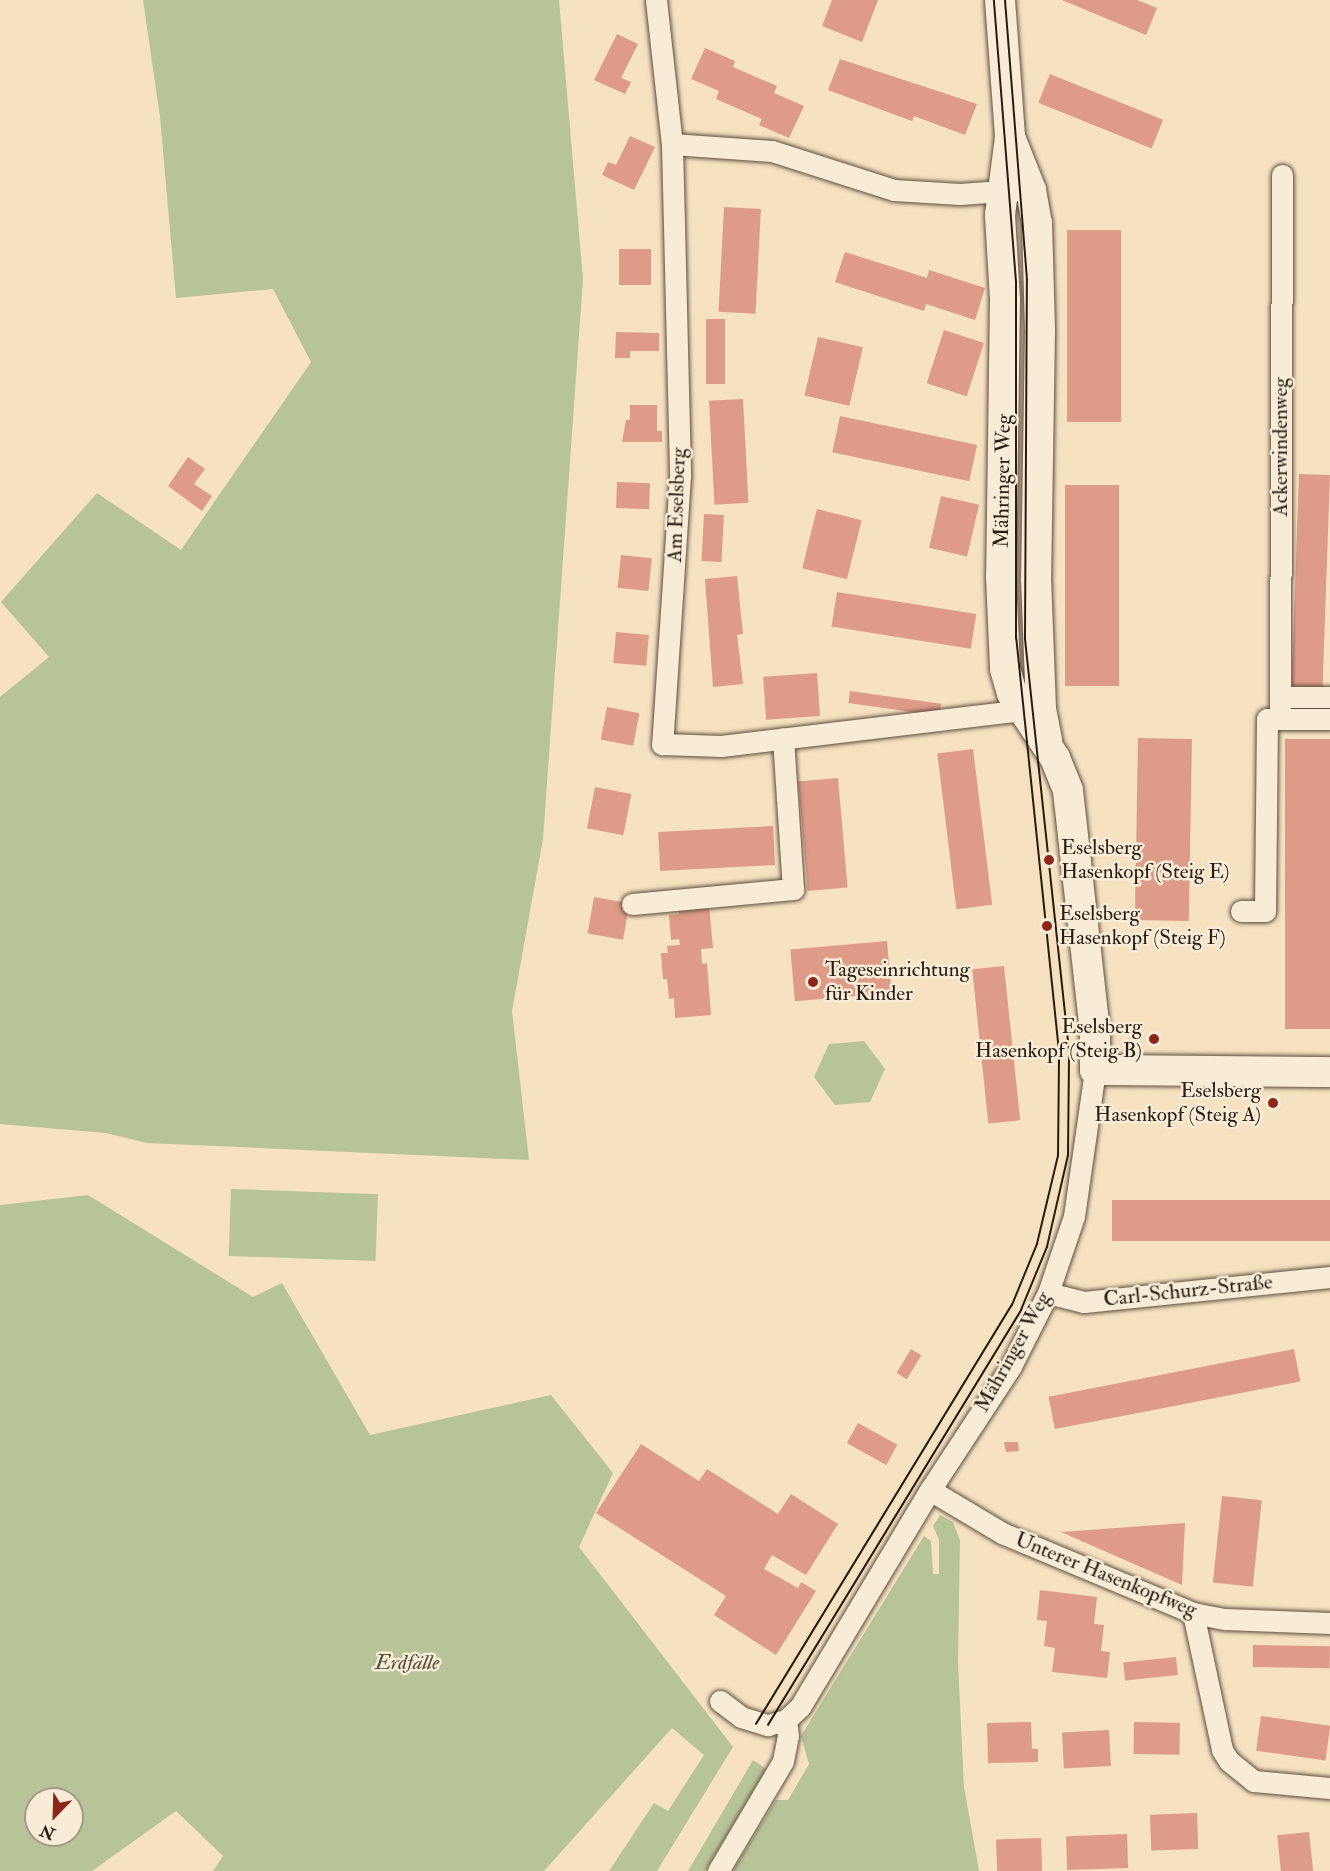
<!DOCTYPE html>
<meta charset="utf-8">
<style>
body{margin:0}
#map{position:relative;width:1330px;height:1871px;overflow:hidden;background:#f6e2c1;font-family:"IM FELL Double Pica",serif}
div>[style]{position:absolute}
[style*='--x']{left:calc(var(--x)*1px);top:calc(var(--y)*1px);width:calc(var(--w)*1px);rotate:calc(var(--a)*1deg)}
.green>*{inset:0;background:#b6c497;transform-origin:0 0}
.building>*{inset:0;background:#de9b88;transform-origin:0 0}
.roads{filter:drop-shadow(0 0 2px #5c4e3e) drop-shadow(0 0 2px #5c4e3e)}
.street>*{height:21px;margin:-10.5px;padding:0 10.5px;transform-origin:10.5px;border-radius:10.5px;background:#f9ecd7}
.secondary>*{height:30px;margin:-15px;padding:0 15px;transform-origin:15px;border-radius:15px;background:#f9ecd7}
.tram>*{height:1.5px;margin:-0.75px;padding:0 0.75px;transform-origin:0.75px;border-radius:0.75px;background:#281c13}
.dots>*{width:16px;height:16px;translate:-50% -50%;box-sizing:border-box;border:3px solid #f9ecd7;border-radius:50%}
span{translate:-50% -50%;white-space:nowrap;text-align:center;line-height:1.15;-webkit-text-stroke:5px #f9ecd7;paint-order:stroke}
.street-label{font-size:21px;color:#281c13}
.poi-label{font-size:21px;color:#281c13}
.left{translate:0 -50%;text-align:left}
.right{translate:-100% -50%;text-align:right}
.park-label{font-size:21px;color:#534e3b;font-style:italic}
.north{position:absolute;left:24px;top:1787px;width:60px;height:60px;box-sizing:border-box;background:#f9ecd7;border:2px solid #a59989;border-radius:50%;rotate:203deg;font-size:16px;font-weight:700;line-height:24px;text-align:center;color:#281c13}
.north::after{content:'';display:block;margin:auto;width:21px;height:27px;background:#8f2418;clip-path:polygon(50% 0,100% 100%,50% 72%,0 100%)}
</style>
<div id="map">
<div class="green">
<div style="clip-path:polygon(143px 0,559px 0,583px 279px,543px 839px,512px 1011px,529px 1160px,147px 1143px,106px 1133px,0 1124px,0 697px,49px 657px,1px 602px,97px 493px,181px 550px,311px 362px,273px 289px,176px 298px,160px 117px)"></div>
<div style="clip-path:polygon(864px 1041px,885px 1069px,870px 1102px,835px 1105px,814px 1077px,829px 1044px)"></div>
<div style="left:231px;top:1189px;width:147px;height:67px;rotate:2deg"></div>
<div style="clip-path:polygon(evenodd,88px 1195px,253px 1297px,282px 1283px,370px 1435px,551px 1395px,613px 1473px,579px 1547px,733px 1747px,657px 1871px,609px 1871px,654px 1803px,668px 1811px,704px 1755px,672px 1728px,544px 1871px,213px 1871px,223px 1856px,176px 1811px,92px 1871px,0 1871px,0 1205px,88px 1195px,36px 1799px,72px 1799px,72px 1835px,36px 1835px,36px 1799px)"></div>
<div style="clip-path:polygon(940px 1515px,953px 1522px,960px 1541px,958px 1662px,964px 1787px,979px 1871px,733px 1871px,776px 1800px,788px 1800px,809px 1764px,801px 1736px,924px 1536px,931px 1541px,933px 1574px,939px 1574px,939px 1540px,933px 1526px)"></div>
<div style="clip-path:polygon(753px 1760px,766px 1769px,705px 1871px,688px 1871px)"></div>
</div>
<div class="building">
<div style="clip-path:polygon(832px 0,878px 0,862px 42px,822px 26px)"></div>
<div style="clip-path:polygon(1062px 0,1137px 0,1157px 8px,1146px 35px)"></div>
<div style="clip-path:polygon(617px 34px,638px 44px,621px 78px,631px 82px,625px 94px,594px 80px)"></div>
<div style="clip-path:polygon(705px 48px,735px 61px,733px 67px,777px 86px,774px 93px,804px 106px,789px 138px,759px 125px,762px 119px,716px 99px,719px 91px,691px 79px)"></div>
<div style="clip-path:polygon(840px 59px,977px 104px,965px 135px,914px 116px,912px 121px,828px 90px)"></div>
<div style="left:1050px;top:74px;width:122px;height:31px;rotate:22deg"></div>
<div style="clip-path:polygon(630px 136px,655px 147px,634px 190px,602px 175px,608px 162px,616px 165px)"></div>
<div style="left:724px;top:207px;width:37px;height:105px;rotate:3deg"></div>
<div style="left:1067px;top:230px;width:54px;height:192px"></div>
<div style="left:651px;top:249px;width:36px;height:32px;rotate:90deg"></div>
<div style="clip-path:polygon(845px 252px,927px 278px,929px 270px,985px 288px,975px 320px,926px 304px,924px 311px,835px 282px)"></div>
<div style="left:706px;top:319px;width:19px;height:65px"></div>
<div style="left:944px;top:330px;width:42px;height:56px;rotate:18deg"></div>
<div style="clip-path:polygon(616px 332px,659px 333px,659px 351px,630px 351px,630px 358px,615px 358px)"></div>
<div style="left:818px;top:337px;width:46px;height:60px;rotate:13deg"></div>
<div style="left:743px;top:399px;width:104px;height:34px;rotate:87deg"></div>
<div style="clip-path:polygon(630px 405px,657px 405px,657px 431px,662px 431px,662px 442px,622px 442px,626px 420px,630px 420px)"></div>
<div style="left:840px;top:416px;width:140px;height:37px;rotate:12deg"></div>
<div style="clip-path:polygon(188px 457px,205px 469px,194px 484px,212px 496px,202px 511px,168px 486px)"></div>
<div style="left:1299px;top:474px;width:31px;height:214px;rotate:2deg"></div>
<div style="left:617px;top:482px;width:33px;height:26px;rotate:2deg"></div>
<div style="left:1065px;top:485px;width:54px;height:201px"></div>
<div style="left:941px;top:496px;width:39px;height:53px;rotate:13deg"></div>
<div style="left:817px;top:509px;width:46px;height:61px;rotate:14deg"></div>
<div style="left:704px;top:514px;width:20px;height:47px;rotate:3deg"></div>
<div style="left:621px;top:555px;width:31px;height:33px;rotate:6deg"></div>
<div style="clip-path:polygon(737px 576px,743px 634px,737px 635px,743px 684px,713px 687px,705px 579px)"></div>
<div style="left:837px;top:592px;width:141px;height:35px;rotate:9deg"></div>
<div style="left:616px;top:632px;width:33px;height:31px;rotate:5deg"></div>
<div style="left:817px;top:673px;width:43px;height:54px;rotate:86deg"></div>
<div style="left:850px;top:691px;width:92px;height:12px;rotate:8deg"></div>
<div style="left:607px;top:707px;width:33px;height:33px;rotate:11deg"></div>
<div style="left:1138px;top:738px;width:54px;height:182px;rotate:1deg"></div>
<div style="left:1285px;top:739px;width:45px;height:290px"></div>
<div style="left:973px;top:749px;width:157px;height:36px;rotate:83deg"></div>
<div style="left:838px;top:778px;width:110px;height:40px;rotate:85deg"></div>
<div style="left:595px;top:787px;width:37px;height:42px;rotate:11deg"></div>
<div style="left:773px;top:826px;width:39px;height:115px;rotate:87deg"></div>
<div style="left:594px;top:897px;width:36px;height:37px;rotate:10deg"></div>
<div style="clip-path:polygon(709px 905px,713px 948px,701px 949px,702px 964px,707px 963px,711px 1015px,675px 1018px,674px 998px,669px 999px,667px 979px,663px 979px,661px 953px,668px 953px,667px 946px,680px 945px,679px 939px,671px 940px,669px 915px,679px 914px,678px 907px)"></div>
<div style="left:887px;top:941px;width:52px;height:97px;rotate:85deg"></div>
<div style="left:1004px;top:966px;width:155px;height:32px;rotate:84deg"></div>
<div style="left:1330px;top:1200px;width:41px;height:218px;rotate:90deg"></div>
<div style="left:911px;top:1349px;width:12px;height:28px;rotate:31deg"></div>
<div style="left:1294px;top:1349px;width:33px;height:250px;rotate:79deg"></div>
<div style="left:858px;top:1423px;width:45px;height:23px;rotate:29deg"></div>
<div style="clip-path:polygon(1004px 1442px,1018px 1442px,1019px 1451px,1006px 1452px)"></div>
<div style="clip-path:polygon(641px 1444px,699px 1481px,707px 1469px,778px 1514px,791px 1494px,838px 1524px,806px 1575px,772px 1555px,764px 1569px,798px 1588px,801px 1582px,816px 1591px,776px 1655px,714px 1615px,726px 1596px,596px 1513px)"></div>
<div style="left:1222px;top:1496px;width:40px;height:87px;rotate:6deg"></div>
<div style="clip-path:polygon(1185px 1523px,1182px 1585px,1061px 1532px)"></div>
<div style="clip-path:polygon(1040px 1590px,1097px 1597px,1094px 1624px,1104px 1625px,1101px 1651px,1110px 1652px,1107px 1678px,1052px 1672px,1055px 1648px,1044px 1646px,1047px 1621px,1037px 1620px)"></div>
<div style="left:1253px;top:1645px;width:77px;height:22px;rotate:1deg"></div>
<div style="left:1176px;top:1657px;width:18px;height:53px;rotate:84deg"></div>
<div style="left:1261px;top:1716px;width:70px;height:35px;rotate:8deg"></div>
<div style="clip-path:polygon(1031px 1722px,1032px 1749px,1038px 1749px,1038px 1762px,988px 1763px,987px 1723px)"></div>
<div style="left:1134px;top:1722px;width:46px;height:32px;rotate:1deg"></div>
<div style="left:1109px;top:1730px;width:36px;height:47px;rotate:87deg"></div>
<div style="left:1197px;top:1813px;width:36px;height:47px;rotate:88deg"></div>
<div style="left:1309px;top:1832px;width:39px;height:32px;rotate:84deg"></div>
<div style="left:1127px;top:1834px;width:34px;height:61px;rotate:88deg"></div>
<div style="left:1041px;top:1838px;width:33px;height:45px;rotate:88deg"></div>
</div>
<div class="roads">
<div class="street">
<div style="--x:656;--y:0;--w:145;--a:83.7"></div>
<div style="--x:672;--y:144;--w:332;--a:88.6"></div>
<div style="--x:680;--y:476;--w:269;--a:93.8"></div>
<div style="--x:662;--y:744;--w:59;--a:1.9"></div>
<div style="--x:721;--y:746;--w:303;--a:-6.8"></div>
<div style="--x:672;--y:144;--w:100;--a:4"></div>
<div style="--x:772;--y:151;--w:128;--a:17.7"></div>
<div style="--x:894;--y:190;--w:66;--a:3.5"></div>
<div style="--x:960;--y:194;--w:56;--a:-4.1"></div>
<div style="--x:1280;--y:697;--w:50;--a:0"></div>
<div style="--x:1280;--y:718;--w:543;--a:-89.79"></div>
<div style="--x:632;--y:904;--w:162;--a:-5.3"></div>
<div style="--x:793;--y:889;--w:151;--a:-93.8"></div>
<div style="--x:1241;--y:911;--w:24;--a:0"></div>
<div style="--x:1265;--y:911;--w:192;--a:-89.4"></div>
<div style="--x:1267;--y:719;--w:63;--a:0"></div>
<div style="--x:1048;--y:1293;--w:37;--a:14"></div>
<div style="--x:1084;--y:1302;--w:247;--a:-5.8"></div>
<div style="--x:930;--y:1490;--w:84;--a:30.8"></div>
<div style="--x:1002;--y:1533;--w:207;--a:22.7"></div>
<div style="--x:1193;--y:1613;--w:33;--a:11"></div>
<div style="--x:1225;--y:1619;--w:105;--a:2.2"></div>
<div style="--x:1193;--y:1613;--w:140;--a:78"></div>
<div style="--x:1222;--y:1750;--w:13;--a:58"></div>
<div style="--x:1229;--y:1761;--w:32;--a:39"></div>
<div style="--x:1254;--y:1781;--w:76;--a:5.3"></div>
<div style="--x:720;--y:1701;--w:26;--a:37"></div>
<div style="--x:741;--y:1717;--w:28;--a:17"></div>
<div style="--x:768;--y:1725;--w:19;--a:-16"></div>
<div style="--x:786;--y:1720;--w:19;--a:-43"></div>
<div style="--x:800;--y:1707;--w:253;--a:-59.1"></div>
<div style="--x:930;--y:1490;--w:148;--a:-56.8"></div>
<div style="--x:1011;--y:1366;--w:82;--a:-63.1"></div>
<div style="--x:1048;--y:1293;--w:81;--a:-71.3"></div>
<div style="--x:1074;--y:1216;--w:148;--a:-81.8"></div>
<div style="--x:718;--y:1871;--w:128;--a:-59.4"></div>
<div style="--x:783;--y:1761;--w:25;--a:-79"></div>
<div style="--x:788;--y:1736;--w:16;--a:-97"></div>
</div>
<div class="secondary">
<div style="--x:1000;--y:0;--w:137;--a:85.8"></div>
<div style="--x:1010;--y:137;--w:79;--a:97.3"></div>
<div style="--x:1000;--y:215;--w:85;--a:86.6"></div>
<div style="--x:1005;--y:300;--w:276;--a:90.8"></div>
<div style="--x:1001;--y:576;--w:93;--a:87.5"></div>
<div style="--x:1005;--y:669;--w:25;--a:74"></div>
<div style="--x:1012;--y:693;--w:78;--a:56.5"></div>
<div style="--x:1055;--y:758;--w:35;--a:68"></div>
<div style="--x:1068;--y:791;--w:244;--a:83.6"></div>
<div style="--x:1095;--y:1033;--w:37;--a:90"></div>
<div style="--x:1095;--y:1070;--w:235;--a:0.5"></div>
<div style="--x:1010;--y:137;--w:57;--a:68.4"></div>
<div style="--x:1031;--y:190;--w:34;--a:80"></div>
<div style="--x:1037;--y:223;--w:107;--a:88.4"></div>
<div style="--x:1040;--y:330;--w:248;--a:90.9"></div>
<div style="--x:1036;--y:578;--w:131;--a:87.8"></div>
<div style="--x:1041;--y:709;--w:32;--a:79"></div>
</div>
</div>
<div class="tram">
<div style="--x:756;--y:1724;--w:491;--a:-58.6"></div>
<div style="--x:1012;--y:1305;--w:66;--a:-67.7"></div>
<div style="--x:1037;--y:1244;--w:90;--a:-76.6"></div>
<div style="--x:1058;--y:1156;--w:104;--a:-89.4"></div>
<div style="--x:1059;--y:1052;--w:415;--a:-95.9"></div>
<div style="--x:1016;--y:639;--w:357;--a:-90"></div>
<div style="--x:1016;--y:282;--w:283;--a:-94.5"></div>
<div style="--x:768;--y:1725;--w:486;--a:-58.6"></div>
<div style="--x:1021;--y:1310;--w:68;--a:-67.6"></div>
<div style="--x:1047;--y:1247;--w:94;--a:-77.1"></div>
<div style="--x:1068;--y:1155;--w:104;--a:-89.4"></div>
<div style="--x:1069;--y:1051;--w:414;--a:-96.1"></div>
<div style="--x:1025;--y:639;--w:359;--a:-89.7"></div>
<div style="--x:1027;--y:280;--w:281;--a:-94.5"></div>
</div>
<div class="dots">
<div style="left:1049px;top:860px;background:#8f2418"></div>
<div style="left:1047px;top:926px;background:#8f2418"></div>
<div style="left:813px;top:982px;background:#8f2418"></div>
<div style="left:1154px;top:1039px;background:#8f2418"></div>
<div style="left:1273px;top:1103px;background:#8f2418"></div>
</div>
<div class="street-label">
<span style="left:1281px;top:447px;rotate:-90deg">Ackerwindenweg</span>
<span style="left:1003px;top:481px;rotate:-89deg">Mähringer Weg</span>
<span style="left:677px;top:505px;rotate:-88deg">Am Eselsberg</span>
<span style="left:1188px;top:1291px;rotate:-6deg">Carl-Schurz-Straße</span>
<span style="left:1013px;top:1352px;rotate:-61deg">Mähringer Weg</span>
<span style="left:1106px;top:1575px;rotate:22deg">Unterer Hasenkopfweg</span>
</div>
<div class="poi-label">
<span class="left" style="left:1061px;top:860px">Eselsberg<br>Hasenkopf (Steig E)</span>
<span class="left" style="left:1059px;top:926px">Eselsberg<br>Hasenkopf (Steig F)</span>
<span class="left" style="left:825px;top:982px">Tageseinrichtung<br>für Kinder</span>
<span class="right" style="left:1142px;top:1039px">Eselsberg<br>Hasenkopf (Steig B)</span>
<span class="right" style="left:1261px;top:1103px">Eselsberg<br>Hasenkopf (Steig A)</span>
</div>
<div class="park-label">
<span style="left:407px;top:1663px">Erdfälle</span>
</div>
<div class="north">N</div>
</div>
